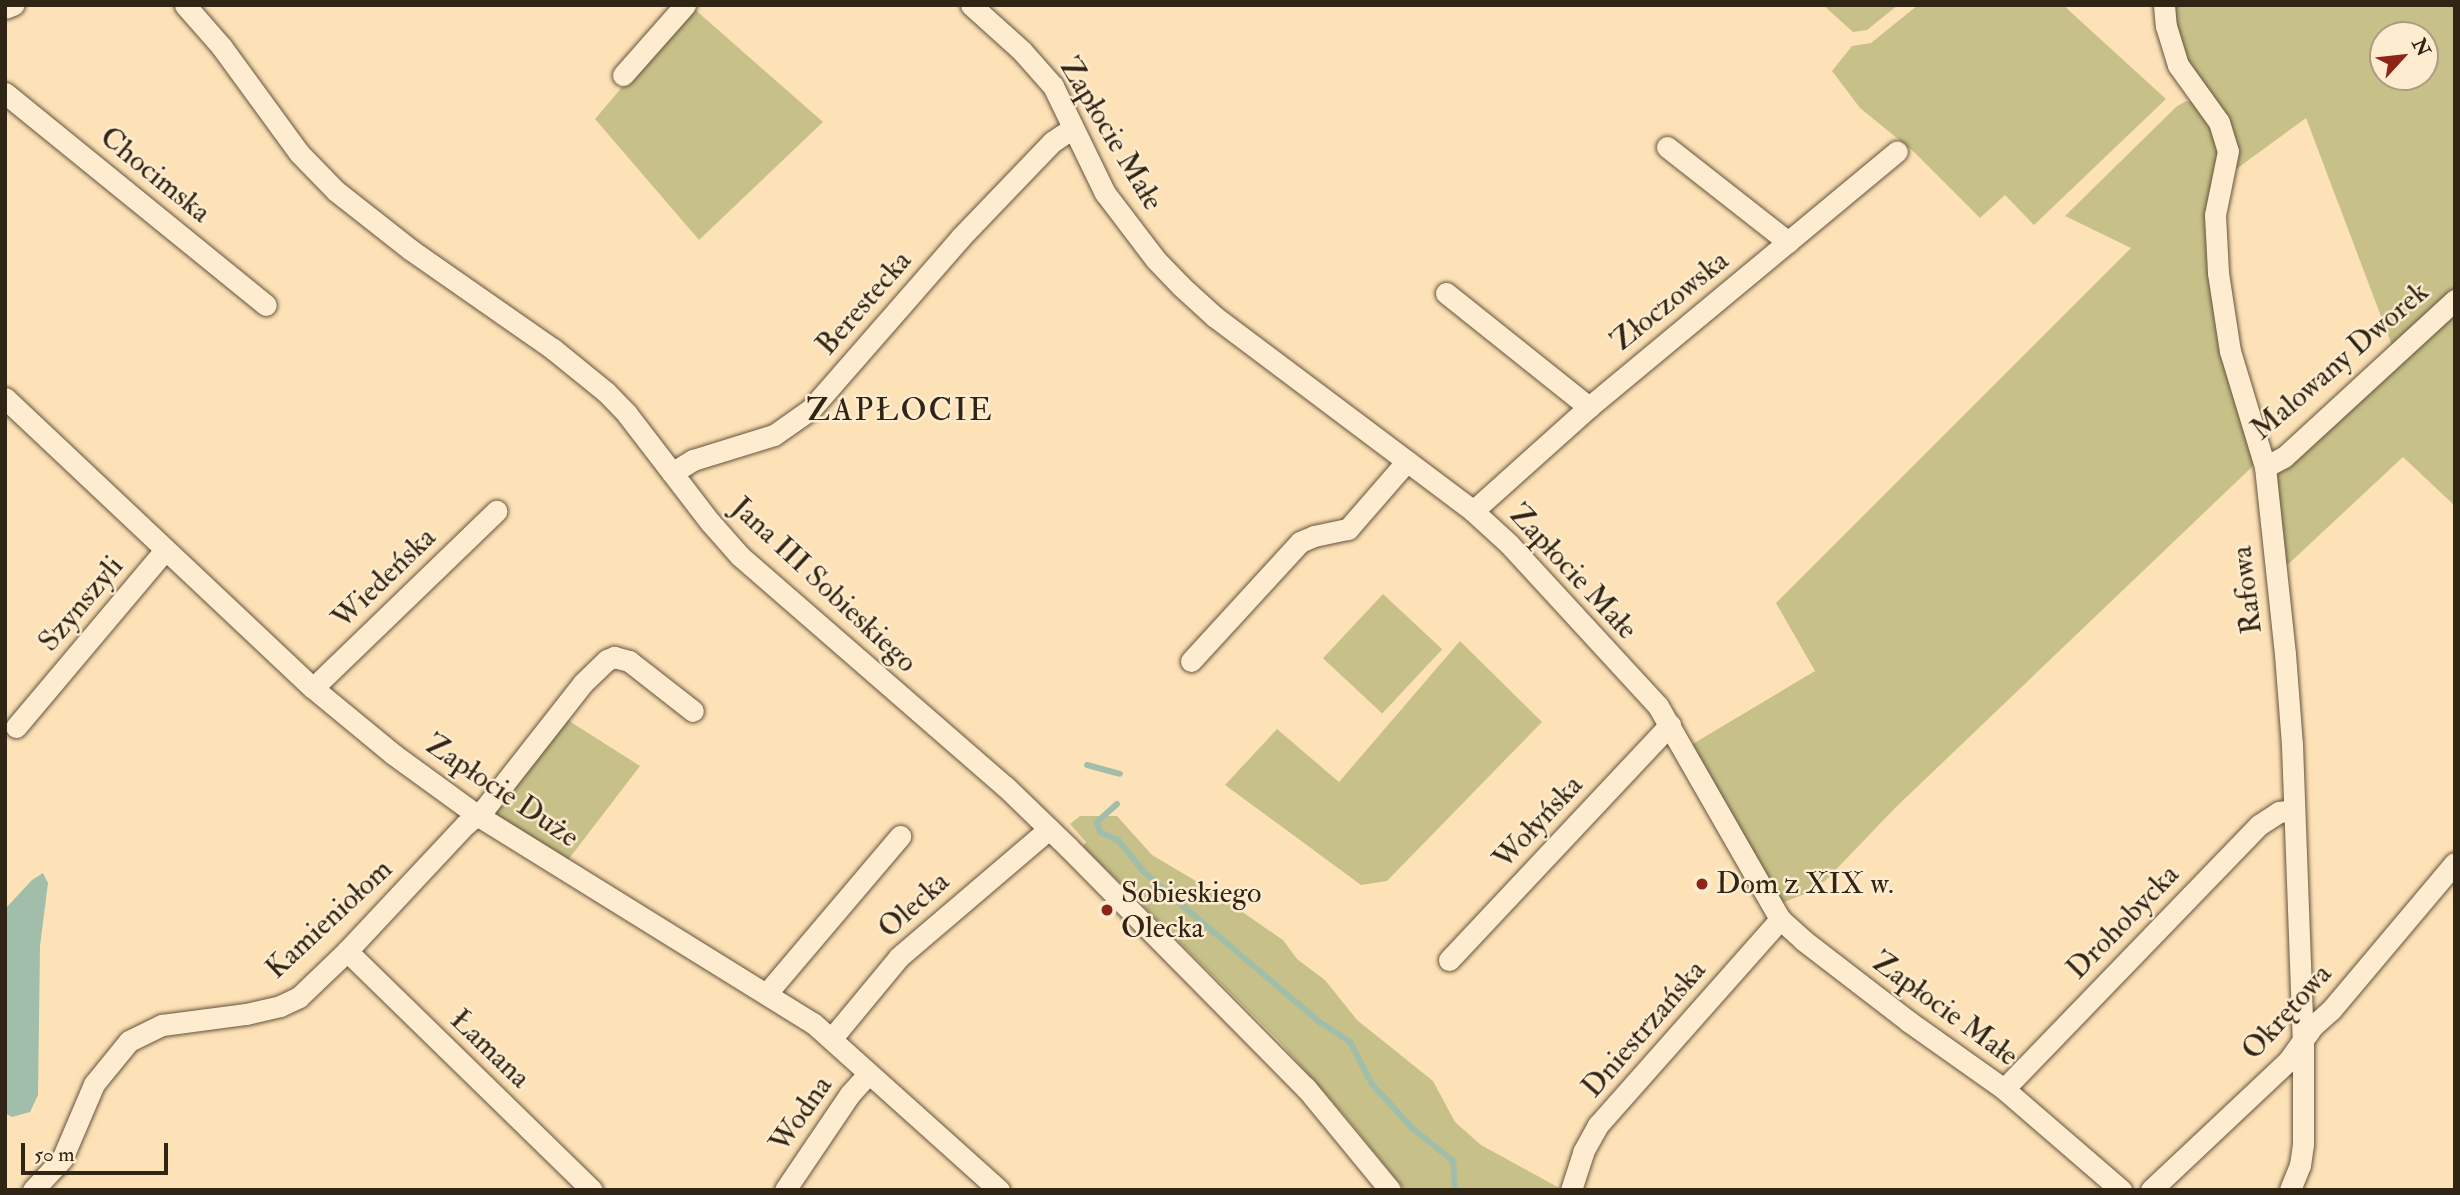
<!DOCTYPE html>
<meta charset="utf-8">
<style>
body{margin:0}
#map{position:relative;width:2460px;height:1195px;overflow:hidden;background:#fee2b7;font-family:"IM FELL Double Pica",serif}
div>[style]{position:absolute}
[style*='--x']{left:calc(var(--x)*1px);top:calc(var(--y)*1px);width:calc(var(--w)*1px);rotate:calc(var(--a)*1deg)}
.green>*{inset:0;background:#c7c189;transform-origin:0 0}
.water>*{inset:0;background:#a0beaa}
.stream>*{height:6px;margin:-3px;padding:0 3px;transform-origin:3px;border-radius:3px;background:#a0beaa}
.roads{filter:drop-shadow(0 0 2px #64543d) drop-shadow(0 0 2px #64543d)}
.minor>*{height:21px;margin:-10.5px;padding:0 10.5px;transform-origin:10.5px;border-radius:10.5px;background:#feecd0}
.dots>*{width:19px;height:19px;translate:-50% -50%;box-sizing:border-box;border:4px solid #feecd0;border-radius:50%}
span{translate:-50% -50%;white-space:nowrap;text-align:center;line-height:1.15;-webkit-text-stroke:5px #feecd0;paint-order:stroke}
.street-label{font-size:30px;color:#302414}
.poi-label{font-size:30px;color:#302414}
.left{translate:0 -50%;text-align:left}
.neighbourhood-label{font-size:32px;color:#302414;letter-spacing:2px}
.frame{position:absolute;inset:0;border:7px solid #302414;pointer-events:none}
.north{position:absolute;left:2369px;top:21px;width:70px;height:70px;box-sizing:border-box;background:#feecd0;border:2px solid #ac9c85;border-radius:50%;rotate:63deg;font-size:19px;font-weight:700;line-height:28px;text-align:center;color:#302414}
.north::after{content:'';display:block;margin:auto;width:24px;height:32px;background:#8f2418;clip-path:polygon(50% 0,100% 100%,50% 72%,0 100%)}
.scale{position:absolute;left:21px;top:1143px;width:147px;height:32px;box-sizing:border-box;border:4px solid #302414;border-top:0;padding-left:9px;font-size:21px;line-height:24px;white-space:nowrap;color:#302414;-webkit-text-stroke:5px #feecd0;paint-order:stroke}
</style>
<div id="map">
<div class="green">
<div style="clip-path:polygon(1823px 5px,1898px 5px,1867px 30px,1853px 32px)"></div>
<div style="clip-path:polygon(1918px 5px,2063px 5px,2166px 99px,2034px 225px,2005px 195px,1980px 218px,1914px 152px,1860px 108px,1832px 71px,1852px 46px,1871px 43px)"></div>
<div style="clip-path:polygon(evenodd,2171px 5px,2455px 5px,2455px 290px,2393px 348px,2306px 118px,2228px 175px,2232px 152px,2183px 62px,2171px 5px,2383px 35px,2425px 35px,2425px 77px,2383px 77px,2383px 35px)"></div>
<div style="clip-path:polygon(691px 6px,823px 122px,699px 240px,595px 119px)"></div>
<div style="clip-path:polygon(2186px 101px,2197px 103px,2220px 138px,2212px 200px,2254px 465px,1895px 808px,1826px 880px,1812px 891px,1782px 903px,1691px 745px,1815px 671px,1776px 603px,2131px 248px,2065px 216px,2176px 107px)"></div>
<div style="clip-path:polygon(2455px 308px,2455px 506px,2403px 457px,2281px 571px,2273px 484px,2284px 465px)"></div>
<div style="left:1383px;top:594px;width:81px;height:88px;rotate:43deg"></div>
<div style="clip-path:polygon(1460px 641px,1542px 722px,1387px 881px,1361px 885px,1225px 785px,1277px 729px,1339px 782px)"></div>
<div style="clip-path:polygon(563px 717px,640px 766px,568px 860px,495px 815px,493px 811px)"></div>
<div style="clip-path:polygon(1080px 816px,1117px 816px,1152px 855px,1206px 887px,1283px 940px,1297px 959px,1325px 980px,1357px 1020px,1433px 1081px,1455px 1122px,1481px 1145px,1563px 1190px,1405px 1190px,1346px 1117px,1278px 1040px,1083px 846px,1086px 842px,1070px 824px)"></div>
</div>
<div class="water">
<div style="clip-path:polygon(43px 873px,48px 883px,40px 946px,38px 1095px,30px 1112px,12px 1117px,5px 1113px,5px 909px,32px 880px)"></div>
</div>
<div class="stream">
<div style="--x:1087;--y:765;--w:34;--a:15"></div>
<div style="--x:1117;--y:804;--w:27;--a:138"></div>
<div style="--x:1097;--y:822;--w:10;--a:73"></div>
<div style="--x:1100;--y:832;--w:20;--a:24"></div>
<div style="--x:1118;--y:840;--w:40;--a:51"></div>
<div style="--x:1143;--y:871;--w:55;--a:41.3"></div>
<div style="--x:1184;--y:907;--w:180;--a:40.3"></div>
<div style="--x:1321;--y:1023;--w:35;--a:33"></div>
<div style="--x:1350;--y:1042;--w:47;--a:62.4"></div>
<div style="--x:1372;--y:1084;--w:59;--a:47.7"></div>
<div style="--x:1412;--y:1128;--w:53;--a:38.8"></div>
<div style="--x:1453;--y:1161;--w:29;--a:86"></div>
</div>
<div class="roads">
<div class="minor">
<div style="--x:185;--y:5;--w:55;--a:48.7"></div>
<div style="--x:221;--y:46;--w:132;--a:53.9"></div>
<div style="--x:299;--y:153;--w:53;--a:45.8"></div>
<div style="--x:336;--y:191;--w:95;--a:38.2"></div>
<div style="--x:411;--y:250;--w:173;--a:34.9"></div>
<div style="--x:553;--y:349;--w:68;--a:39.1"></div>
<div style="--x:606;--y:392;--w:30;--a:46"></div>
<div style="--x:627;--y:414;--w:136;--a:52.5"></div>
<div style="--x:710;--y:522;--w:45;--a:48.6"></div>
<div style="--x:740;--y:556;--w:352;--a:41"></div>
<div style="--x:1006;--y:787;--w:86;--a:44.1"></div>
<div style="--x:1068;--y:847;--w:339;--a:45.4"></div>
<div style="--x:1306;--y:1088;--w:132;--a:50.5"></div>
<div style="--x:971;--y:5;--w:69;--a:42"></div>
<div style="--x:1022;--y:51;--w:47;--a:48.5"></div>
<div style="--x:1053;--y:86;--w:119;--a:64.1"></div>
<div style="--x:1105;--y:193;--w:84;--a:52.7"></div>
<div style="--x:1156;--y:260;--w:36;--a:46"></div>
<div style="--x:1181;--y:286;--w:46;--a:42.4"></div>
<div style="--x:1215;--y:317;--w:323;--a:36.9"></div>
<div style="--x:1473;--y:511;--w:49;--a:42.5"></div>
<div style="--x:1509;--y:544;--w:220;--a:47.4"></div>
<div style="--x:1658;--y:706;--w:245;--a:60.2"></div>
<div style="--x:1780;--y:919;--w:31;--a:42"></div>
<div style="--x:1803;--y:940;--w:133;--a:37.6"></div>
<div style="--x:1908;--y:1021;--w:118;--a:35.3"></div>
<div style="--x:2004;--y:1089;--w:155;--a:40.8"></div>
<div style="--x:2164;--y:5;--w:21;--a:85"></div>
<div style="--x:2166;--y:26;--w:41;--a:72.9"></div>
<div style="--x:2178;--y:65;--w:70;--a:54.3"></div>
<div style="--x:2219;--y:122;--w:30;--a:73"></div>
<div style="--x:2228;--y:151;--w:65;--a:101.5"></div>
<div style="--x:2215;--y:215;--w:58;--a:87"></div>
<div style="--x:2218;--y:273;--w:79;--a:81.3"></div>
<div style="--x:2230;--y:351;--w:121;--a:73.2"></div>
<div style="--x:2265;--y:467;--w:188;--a:83.9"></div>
<div style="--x:2285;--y:654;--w:91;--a:85.6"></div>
<div style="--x:2292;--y:745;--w:296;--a:87.9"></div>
<div style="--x:2303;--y:1041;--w:103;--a:90"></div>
<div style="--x:2303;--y:1144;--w:21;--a:98"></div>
<div style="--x:2300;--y:1165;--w:27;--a:112"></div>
<div style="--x:5;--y:8;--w:9;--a:-21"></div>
<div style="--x:623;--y:75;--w:94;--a:-48.5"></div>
<div style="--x:5;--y:93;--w:336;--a:39.1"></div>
<div style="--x:1667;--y:147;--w:154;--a:38.1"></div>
<div style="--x:1446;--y:293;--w:183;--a:38.6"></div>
<div style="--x:5;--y:398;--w:423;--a:43.3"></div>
<div style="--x:313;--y:688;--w:104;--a:39.5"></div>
<div style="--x:393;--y:754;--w:104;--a:36"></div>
<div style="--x:477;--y:815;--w:395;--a:31.8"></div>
<div style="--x:813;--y:1023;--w:250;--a:41.9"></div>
<div style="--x:2265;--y:467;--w:21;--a:-28"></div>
<div style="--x:2284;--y:457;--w:232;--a:-42.6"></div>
<div style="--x:672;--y:473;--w:25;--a:-32"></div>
<div style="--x:693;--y:460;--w:85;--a:-17.2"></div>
<div style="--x:774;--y:435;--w:45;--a:-35.1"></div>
<div style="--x:811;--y:409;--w:227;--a:-48.9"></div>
<div style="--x:960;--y:238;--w:133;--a:-46.2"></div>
<div style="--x:1052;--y:142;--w:25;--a:-34"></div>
<div style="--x:1473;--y:511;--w:156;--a:-41.9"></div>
<div style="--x:1589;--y:407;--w:400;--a:-39.7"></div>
<div style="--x:1191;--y:661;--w:161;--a:-47.5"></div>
<div style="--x:1300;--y:542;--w:15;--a:-23"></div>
<div style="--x:1314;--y:536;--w:35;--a:-12"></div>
<div style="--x:1348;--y:529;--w:90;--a:-49.1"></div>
<div style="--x:313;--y:688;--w:255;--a:-44"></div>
<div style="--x:16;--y:727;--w:230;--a:-49.9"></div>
<div style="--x:347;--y:951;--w:342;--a:44.3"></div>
<div style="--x:1449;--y:960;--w:323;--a:-46.8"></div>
<div style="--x:767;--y:993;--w:206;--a:-49.7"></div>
<div style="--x:832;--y:1038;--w:105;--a:-50.4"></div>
<div style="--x:899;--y:957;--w:197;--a:-40.5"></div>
<div style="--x:2004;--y:1089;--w:367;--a:-46"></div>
<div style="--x:2259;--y:825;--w:24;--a:-33"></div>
<div style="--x:2279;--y:812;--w:14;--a:-8"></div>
<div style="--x:33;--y:1190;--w:42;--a:-46.9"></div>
<div style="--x:62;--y:1159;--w:82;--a:-66.9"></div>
<div style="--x:94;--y:1084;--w:55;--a:-50.9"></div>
<div style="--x:129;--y:1041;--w:37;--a:-26"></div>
<div style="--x:162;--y:1025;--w:85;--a:-7.5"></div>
<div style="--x:246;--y:1014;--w:35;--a:-13"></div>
<div style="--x:280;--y:1006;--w:21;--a:-25"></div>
<div style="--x:299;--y:997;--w:66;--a:-43.8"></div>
<div style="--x:347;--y:951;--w:173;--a:-46.9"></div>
<div style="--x:465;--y:825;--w:26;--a:-40"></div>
<div style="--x:485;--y:808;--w:159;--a:-51.9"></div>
<div style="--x:583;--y:683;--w:33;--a:-44"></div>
<div style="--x:607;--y:660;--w:8;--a:-23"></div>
<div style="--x:614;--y:657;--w:16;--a:15"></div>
<div style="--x:629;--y:661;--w:81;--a:38"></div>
<div style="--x:785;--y:1190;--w:116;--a:-55.9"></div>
<div style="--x:850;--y:1094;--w:27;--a:-48"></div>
<div style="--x:1571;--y:1190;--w:40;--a:-72"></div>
<div style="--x:1583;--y:1152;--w:31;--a:-61"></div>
<div style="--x:1598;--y:1125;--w:275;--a:-48.5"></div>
<div style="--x:2151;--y:1190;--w:188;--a:-43.3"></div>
<div style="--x:2288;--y:1061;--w:43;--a:-54.5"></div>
<div style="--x:2313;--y:1026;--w:24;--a:-42"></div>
<div style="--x:2331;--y:1010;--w:192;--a:-49.9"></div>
</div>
</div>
<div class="dots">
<div style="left:1702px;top:884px;background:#8f2418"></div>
<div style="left:1107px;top:910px;background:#8f2418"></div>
</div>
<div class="street-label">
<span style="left:1111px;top:134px;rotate:59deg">Zapłocie Małe</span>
<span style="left:155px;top:175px;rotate:39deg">Chocimska</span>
<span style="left:1670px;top:301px;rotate:-39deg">Złoczowska</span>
<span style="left:864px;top:303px;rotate:-49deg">Berestecka</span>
<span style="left:2340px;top:361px;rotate:-41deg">Malowany Dworek</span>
<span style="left:1573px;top:572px;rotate:47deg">Zapłocie Małe</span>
<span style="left:384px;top:578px;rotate:-44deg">Wiedeńska</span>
<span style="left:824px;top:585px;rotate:43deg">Jana III Sobieskiego</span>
<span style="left:2247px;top:590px;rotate:-97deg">Rafowa</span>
<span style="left:81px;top:604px;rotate:-50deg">Szynszyli</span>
<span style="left:502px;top:791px;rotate:34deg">Zapłocie Duże</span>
<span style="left:1538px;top:822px;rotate:-47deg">Wołyńska</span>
<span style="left:914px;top:905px;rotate:-42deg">Olecka</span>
<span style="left:329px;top:919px;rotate:-43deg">Kamieniołom</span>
<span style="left:2123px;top:922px;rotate:-46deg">Drohobycka</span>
<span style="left:1945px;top:1009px;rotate:36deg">Zapłocie Małe</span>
<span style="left:2287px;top:1012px;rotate:-48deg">Okrętowa</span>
<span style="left:1644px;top:1029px;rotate:-49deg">Dniestrzańska</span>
<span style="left:490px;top:1049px;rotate:44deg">Łamana</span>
<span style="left:801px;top:1114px;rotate:-55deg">Wodna</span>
</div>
<div class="poi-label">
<span class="left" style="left:1716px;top:884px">Dom z XIX w.</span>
<span class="left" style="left:1121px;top:910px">Sobieskiego<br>Olecka</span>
</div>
<div class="neighbourhood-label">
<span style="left:900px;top:410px">ZAPŁOCIE</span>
</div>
<div class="frame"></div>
<div class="north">N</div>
<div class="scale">50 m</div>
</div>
